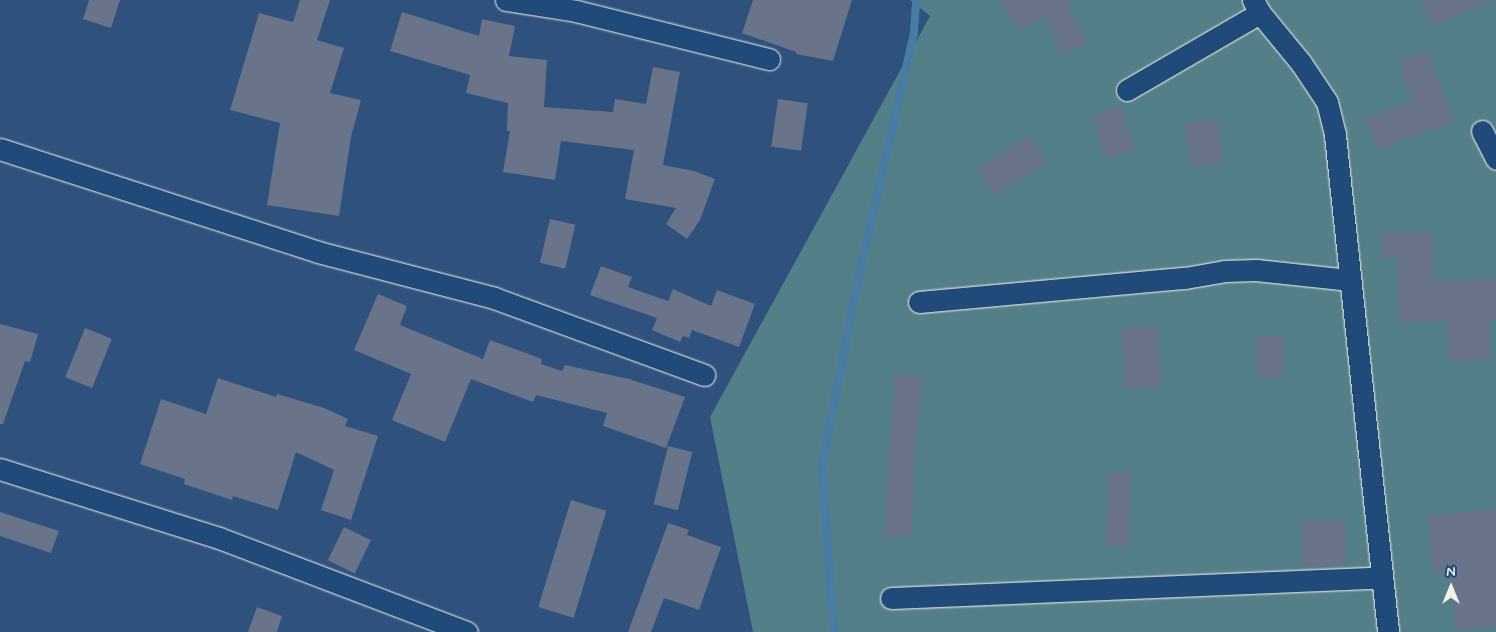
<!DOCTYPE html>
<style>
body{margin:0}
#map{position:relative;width:1496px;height:632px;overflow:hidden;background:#2e527d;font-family:Mynerve,sans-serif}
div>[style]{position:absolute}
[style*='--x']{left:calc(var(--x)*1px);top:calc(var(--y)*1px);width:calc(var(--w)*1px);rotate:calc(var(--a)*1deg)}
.green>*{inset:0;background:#527f88}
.stream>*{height:8px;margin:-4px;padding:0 4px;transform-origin:4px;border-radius:4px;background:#487ca5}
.building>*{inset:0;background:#697389;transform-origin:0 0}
.roads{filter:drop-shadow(0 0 1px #f4f1e8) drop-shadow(0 0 1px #f4f1e8)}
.minor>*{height:21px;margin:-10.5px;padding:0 10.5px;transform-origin:10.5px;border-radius:10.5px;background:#1f4a7a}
span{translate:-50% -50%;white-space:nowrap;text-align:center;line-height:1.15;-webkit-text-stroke:4px #1f4a7a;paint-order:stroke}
.north{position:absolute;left:1426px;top:562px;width:50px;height:50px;-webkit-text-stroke:4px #1f4a7a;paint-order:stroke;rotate:0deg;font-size:14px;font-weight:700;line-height:20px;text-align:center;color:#f4f1e8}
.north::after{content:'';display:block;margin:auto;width:18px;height:22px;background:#f4f1e8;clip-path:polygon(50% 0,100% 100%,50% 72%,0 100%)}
</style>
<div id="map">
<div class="green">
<div style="clip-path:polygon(910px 0,1496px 0,1496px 632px,753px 632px,710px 417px,930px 16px)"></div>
</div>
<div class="stream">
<div style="--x:834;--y:632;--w:168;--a:-94.1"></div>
<div style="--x:822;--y:464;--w:193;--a:-78.9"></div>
<div style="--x:859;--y:275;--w:249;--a:-77.2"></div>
<div style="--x:914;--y:32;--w:32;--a:-86"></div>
</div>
<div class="building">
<div style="clip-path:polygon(89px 0,120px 0,111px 28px,83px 19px)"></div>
<div style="clip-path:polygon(300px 0,330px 0,317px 40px,344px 48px,330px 93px,361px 100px,351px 137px,339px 216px,267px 205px,280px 123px,230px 110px,259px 13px,293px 22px)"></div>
<div style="clip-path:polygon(753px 0,852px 0,833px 61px,796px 54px,796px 52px,742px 33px)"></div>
<div style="clip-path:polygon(1001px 0,1071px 0,1068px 2px,1087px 44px,1063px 54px,1045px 16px,1019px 31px)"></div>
<div style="clip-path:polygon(1421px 0,1494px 0,1434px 26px)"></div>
<div style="clip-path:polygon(402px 12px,479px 36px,482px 19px,515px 26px,509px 56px,547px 60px,544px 107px,613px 112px,615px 99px,646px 104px,653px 67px,680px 72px,663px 165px,694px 171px,715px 179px,700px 220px,687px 239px,666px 224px,676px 208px,625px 199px,634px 150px,561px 141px,555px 180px,503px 172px,510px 131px,507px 131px,508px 103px,466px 93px,470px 75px,390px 51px)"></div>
<div style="clip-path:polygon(1427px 50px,1454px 121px,1377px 150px,1365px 119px,1413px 101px,1398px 60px)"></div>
<div style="left:778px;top:99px;width:30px;height:48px;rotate:8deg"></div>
<div style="left:1120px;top:106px;width:46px;height:30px;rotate:71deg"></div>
<div style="left:1216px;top:118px;width:45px;height:33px;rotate:80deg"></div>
<div style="left:1031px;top:136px;width:32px;height:62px;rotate:60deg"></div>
<div style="left:550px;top:219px;width:26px;height:45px;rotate:13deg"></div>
<div style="clip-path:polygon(1432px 231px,1434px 280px,1496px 279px,1496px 320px,1490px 320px,1490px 360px,1448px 361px,1448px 321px,1399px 322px,1397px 257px,1382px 257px,1381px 233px)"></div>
<div style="clip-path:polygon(601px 266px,632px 277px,628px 287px,668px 301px,673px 289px,711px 306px,717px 290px,755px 304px,739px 347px,692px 330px,689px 338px,683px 336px,680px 342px,652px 330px,657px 318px,590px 295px)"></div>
<div style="clip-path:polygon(378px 294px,407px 306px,400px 325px,483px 359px,490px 340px,542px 359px,541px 364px,562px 371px,565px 365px,629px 379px,685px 397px,666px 448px,603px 426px,607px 413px,536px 395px,533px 402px,471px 379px,445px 442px,392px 420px,411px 374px,354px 350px)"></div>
<div style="clip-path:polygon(0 324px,38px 334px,30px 362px,25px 361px,3px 424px,0 424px)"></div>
<div style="left:1158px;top:326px;width:61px;height:37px;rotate:87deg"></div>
<div style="left:85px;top:328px;width:29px;height:53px;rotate:22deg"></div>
<div style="left:1283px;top:336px;width:42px;height:26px;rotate:89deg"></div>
<div style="clip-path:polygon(895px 374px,923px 377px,915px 449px,911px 538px,884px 537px)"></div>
<div style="clip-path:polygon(218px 378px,276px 397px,277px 394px,324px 408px,348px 419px,345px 426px,378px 436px,351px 520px,321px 510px,334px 470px,296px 452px,278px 510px,233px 496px,232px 500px,184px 484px,185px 479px,140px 464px,161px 399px,206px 414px)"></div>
<div style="left:668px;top:446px;width:25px;height:60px;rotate:14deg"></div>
<div style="left:1108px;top:472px;width:23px;height:73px;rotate:2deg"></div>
<div style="left:571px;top:500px;width:37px;height:112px;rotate:17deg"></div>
<div style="clip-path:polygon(1496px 509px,1496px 627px,1455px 630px,1451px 571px,1433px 573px,1427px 516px)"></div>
<div style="clip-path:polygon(0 512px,59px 531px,51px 553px,0 536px)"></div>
<div style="left:1345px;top:520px;width:46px;height:43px;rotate:90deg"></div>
<div style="clip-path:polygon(668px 523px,689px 530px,687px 535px,721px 547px,699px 610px,664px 598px,651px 632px,628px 632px)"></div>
<div style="left:344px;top:527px;width:30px;height:37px;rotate:26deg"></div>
<div style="clip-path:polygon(257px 607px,282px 616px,277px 632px,248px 632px)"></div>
</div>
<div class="roads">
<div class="minor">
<div style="--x:506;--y:0;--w:71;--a:8.9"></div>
<div style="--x:576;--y:11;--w:199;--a:14"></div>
<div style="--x:1253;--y:0;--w:15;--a:62"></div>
<div style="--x:1260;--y:13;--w:65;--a:50.6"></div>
<div style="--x:1301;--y:63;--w:47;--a:56.3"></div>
<div style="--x:1327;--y:102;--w:34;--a:76"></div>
<div style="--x:1335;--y:135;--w:500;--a:83.9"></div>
<div style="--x:1127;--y:90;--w:154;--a:-30.1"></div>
<div style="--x:1482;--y:131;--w:31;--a:63"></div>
<div style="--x:0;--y:149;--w:334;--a:17.9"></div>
<div style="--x:318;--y:252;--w:182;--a:14.6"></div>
<div style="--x:494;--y:298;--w:224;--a:20.1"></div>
<div style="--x:919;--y:302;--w:267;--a:-5.2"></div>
<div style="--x:1185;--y:278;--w:40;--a:-10"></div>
<div style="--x:1224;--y:271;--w:32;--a:-2"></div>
<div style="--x:1256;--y:270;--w:95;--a:6.1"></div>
<div style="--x:0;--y:469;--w:230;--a:17.5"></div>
<div style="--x:219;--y:538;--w:265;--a:20.8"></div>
<div style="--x:891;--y:598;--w:491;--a:-2.4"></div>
</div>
</div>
<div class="north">N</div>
</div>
